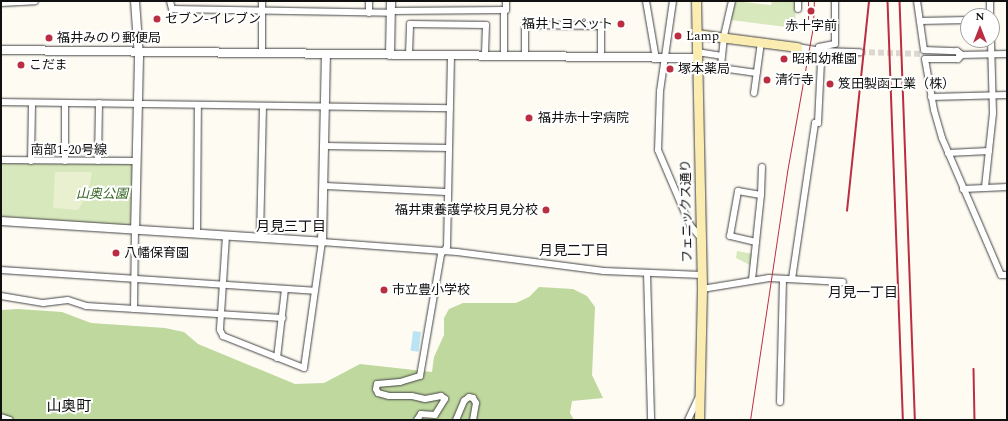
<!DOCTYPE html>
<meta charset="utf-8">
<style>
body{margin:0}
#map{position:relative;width:1008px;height:421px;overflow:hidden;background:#fefbf3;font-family:Spectral,"Noto Sans JP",serif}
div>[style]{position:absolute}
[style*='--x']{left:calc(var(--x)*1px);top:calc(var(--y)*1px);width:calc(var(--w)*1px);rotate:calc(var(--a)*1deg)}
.green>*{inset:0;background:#d8e8bd}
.forest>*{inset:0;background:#bed89d}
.pitch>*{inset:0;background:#e8f0cf}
.water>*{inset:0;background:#bae4f4;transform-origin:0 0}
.minor-tunnel>*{height:6px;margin-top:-3px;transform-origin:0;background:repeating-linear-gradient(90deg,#dad8d1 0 6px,transparent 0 9px)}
.roads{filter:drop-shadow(0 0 1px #434343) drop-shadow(0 0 1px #434343)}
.minor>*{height:6px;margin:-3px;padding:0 3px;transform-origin:3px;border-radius:3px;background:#fff}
.tertiary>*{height:8px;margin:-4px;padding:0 4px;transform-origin:4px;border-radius:4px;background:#fff}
.secondary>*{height:9px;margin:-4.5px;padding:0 4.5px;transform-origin:4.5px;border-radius:4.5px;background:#fbecb1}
.tram>*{height:1px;margin:-0.5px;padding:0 0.5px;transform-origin:0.5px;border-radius:0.5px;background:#bb2d41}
.rail>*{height:1.5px;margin:-0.75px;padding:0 0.75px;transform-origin:0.75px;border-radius:0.75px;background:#bb2d41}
.dots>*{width:11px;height:11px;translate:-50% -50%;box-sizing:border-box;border:2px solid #fff;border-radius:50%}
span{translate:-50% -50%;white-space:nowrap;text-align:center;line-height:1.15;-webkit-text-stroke:4px #fff;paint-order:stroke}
.poi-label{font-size:13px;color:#101010}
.left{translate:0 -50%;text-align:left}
.right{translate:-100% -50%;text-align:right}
.street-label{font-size:13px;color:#101010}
.park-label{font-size:13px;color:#376622;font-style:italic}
.neighbourhood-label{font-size:14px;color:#101010}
.quarter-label{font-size:15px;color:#101010}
.frame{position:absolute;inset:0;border:2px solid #101010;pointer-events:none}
.north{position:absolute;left:960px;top:8px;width:40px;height:40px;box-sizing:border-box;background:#fff;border:1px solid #9f9f9f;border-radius:50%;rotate:0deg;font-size:11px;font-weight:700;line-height:16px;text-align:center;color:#101010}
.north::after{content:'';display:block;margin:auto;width:14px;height:18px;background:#bb2d41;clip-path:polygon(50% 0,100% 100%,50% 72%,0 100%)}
</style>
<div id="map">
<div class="green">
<div style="clip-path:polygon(734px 1px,771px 5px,772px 1px,796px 1px,795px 28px,731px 20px)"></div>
<div style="clip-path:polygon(1px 163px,131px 164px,133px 167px,132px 224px,130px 226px,1px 218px)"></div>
<div style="clip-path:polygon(737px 251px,753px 254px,752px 266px,736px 258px)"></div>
</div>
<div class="forest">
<div style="clip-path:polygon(539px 287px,573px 289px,587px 296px,595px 307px,592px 375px,603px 398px,572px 401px,570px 413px,574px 420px,1px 420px,1px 310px,18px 309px,62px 312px,91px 323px,165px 328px,184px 332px,198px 344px,295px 384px,324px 383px,360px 364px,432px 372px,434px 357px,444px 335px,444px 318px,449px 309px,463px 303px,516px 303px,529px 297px)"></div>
</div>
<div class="pitch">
<div style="clip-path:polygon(55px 172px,92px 172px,88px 194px,78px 210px,53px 208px)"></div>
</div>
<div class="water">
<div style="left:413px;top:331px;width:8px;height:20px;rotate:7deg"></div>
</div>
<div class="minor-tunnel">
<div style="--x:860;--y:52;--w:64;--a:1.8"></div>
</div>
<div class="roads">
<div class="minor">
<div style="--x:170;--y:1;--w:8;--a:76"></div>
<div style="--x:172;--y:9;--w:219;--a:1"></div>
<div style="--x:369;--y:1;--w:12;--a:90"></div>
<div style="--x:646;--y:1;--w:59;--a:80.2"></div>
<div style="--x:673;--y:1;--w:91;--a:98.2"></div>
<div style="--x:660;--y:91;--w:59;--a:91.9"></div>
<div style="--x:658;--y:150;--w:82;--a:66.9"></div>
<div style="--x:690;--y:225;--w:17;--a:50"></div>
<div style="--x:732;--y:1;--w:37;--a:103"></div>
<div style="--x:724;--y:37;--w:31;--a:96"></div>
<div style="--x:721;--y:68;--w:36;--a:8"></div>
<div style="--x:798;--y:1;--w:8;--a:90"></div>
<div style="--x:917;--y:1;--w:49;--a:81.9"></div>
<div style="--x:924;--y:50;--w:33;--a:2"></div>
<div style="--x:957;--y:51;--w:6;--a:39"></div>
<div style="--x:990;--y:1;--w:15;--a:90"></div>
<div style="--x:1;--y:3;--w:34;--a:-3"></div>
<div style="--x:391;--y:11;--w:115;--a:-0.5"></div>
<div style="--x:506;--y:10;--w:9;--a:-90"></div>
<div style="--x:920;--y:21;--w:48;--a:-1.2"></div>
<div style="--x:797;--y:47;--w:25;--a:9"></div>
<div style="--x:822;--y:51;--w:38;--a:2"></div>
<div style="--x:697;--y:52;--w:25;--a:9"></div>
<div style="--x:262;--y:53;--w:52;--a:-90"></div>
<div style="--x:409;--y:55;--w:31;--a:-88"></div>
<div style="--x:410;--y:24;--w:76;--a:0.8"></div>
<div style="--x:486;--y:25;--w:31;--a:92"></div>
<div style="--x:959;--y:55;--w:48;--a:-1.2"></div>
<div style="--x:962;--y:55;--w:6;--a:135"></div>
<div style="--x:958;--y:59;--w:33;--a:180"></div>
<div style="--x:925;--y:59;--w:52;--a:80"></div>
<div style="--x:934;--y:110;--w:29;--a:74"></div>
<div style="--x:942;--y:138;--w:149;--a:66.7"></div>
<div style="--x:1001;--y:275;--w:6;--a:0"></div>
<div style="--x:504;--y:56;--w:46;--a:-90"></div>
<div style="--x:525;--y:57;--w:32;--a:-90"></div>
<div style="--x:525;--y:25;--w:76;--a:0.8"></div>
<div style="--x:601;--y:26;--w:32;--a:90"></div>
<div style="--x:754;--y:93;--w:51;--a:-82.2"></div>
<div style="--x:931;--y:97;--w:76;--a:-1.5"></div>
<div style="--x:1;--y:102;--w:449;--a:0.8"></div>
<div style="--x:325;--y:146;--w:124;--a:0.9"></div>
<div style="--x:948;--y:153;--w:41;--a:-2.8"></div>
<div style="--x:1;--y:160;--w:135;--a:0.4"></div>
<div style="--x:31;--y:161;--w:58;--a:-89"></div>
<div style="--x:65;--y:161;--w:58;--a:-90"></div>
<div style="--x:98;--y:161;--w:58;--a:-89"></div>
<div style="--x:324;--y:186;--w:124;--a:2.8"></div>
<div style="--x:985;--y:187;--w:74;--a:-83.8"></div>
<div style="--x:993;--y:113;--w:73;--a:-91.6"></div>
<div style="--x:963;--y:189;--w:44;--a:-2.6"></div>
<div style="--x:197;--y:234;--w:129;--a:-89.6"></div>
<div style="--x:226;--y:236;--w:94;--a:93.7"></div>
<div style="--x:220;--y:330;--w:7;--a:63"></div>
<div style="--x:223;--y:336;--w:87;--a:21.6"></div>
<div style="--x:304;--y:368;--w:127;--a:-81.9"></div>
<div style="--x:322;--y:242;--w:135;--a:4.2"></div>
<div style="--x:457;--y:252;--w:148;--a:7.4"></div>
<div style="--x:604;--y:271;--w:98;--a:2.3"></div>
<div style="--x:260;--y:238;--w:132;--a:-88.7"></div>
<div style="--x:756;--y:242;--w:27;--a:-167"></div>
<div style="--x:730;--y:236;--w:46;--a:-79.9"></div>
<div style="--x:738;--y:191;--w:23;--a:10"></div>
<div style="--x:1;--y:270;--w:314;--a:3.8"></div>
<div style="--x:647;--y:273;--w:147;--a:88.4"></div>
<div style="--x:792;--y:279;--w:158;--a:-81.6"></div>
<div style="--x:815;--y:123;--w:3;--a:0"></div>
<div style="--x:818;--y:123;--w:62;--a:-87.2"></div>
<div style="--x:821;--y:61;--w:11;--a:-105"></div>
<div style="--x:818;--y:50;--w:3;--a:-72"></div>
<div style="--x:819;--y:47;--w:16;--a:-11"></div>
<div style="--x:835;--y:44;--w:43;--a:-90"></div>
<div style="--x:752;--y:280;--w:85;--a:-84"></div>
<div style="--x:761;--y:195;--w:28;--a:-88"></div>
<div style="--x:702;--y:289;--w:68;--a:-9.3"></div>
<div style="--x:769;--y:278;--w:74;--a:3.1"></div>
<div style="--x:1;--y:296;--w:43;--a:9.5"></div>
<div style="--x:43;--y:303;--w:25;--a:-7"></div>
<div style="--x:68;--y:300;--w:19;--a:18"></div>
<div style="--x:86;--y:306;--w:197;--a:3.5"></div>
<div style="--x:134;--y:309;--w:80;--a:-89.3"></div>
<div style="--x:277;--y:358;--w:69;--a:-83.4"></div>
<div style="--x:780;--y:402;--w:123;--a:-88.6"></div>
<div style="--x:1;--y:417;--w:9;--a:18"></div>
<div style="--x:417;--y:420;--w:7;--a:-56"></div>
<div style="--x:421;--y:414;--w:14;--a:4"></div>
<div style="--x:435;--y:415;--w:19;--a:-58"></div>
<div style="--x:445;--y:399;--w:5;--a:-143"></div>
<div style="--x:441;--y:396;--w:16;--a:169"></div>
<div style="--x:425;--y:399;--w:13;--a:-167"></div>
<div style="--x:412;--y:396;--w:23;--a:180"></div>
<div style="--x:389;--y:396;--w:11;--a:-165"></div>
<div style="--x:378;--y:393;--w:4;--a:-117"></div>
<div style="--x:376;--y:389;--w:5;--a:-79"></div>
<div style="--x:377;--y:384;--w:23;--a:-5"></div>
<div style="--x:400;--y:382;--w:21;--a:-17"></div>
<div style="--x:420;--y:376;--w:124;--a:-80.2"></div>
<div style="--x:441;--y:254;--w:9;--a:-49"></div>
<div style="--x:447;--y:247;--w:191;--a:-88.8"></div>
<div style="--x:456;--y:420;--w:21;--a:-67"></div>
<div style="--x:464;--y:401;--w:6;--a:-39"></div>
<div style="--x:469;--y:397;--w:4;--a:14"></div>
<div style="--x:473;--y:398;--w:6;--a:59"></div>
<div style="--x:476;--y:403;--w:17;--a:100"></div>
<div style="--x:688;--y:420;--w:23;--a:-65"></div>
</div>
<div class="tertiary">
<div style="--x:135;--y:1;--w:56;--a:85.9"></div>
<div style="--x:139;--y:57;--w:172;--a:91.3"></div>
<div style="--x:1;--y:50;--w:696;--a:0.66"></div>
<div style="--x:390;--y:55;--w:54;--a:-88.9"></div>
<div style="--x:1;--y:221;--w:322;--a:3.7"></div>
<div style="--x:322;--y:242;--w:188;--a:-88.8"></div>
</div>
<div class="secondary">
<div style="--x:696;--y:1;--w:288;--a:88.8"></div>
<div style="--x:702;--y:289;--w:131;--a:91.3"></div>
<div style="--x:697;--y:34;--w:101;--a:7.4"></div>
</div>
</div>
<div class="tram">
<div style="--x:808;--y:19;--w:18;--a:-90"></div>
<div style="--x:750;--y:420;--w:251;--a:-81.5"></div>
<div style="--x:787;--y:172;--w:148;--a:-79.9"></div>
<div style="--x:813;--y:26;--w:25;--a:-88"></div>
</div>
<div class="rail">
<div style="--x:888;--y:1;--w:419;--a:87.9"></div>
<div style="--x:900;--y:1;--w:419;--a:87.9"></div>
<div style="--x:847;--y:211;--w:211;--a:-84"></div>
<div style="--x:974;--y:369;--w:51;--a:88.9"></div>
</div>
<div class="dots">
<div style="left:811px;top:11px;background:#bb2d41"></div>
<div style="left:157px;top:19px;background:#bb2d41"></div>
<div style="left:621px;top:24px;background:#bb2d41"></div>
<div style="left:678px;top:36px;background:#bb2d41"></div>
<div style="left:49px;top:38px;background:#bb2d41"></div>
<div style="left:784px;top:59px;background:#bb2d41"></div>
<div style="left:21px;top:65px;background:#bb2d41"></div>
<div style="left:670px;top:69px;background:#bb2d41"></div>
<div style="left:767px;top:80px;background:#bb2d41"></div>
<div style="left:830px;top:84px;background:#bb2d41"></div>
<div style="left:529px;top:118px;background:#bb2d41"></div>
<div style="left:546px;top:210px;background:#bb2d41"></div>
<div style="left:116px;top:253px;background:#bb2d41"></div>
<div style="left:384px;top:290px;background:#bb2d41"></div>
</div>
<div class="poi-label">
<span class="left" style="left:165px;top:19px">セブン-イレブン</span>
<span class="right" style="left:613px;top:24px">福井トヨペット</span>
<span style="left:811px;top:26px">赤十字前</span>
<span class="left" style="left:686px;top:36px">Lamp</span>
<span class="left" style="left:57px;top:38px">福井みのり郵便局</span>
<span class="left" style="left:792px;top:59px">昭和幼稚園</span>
<span class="left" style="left:29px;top:65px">こだま</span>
<span class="left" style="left:678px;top:69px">塚本薬局</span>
<span class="left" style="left:775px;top:80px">清行寺</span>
<span class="left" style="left:838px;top:84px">笈田製函工業（株）</span>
<span class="left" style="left:538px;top:118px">福井赤十字病院</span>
<span class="right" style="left:538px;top:210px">福井東養護学校月見分校</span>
<span class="left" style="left:124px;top:253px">八幡保育園</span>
<span class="left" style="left:392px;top:290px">市立豊小学校</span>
</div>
<div class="street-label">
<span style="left:69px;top:150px">南部1-20号線</span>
<span style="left:687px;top:211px;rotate:-91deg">フェニックス通り</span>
</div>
<div class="park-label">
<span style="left:102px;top:194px">山奥公園</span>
</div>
<div class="neighbourhood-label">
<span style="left:291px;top:227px">月見三丁目</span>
<span style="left:574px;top:251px">月見二丁目</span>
<span style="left:863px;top:293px">月見一丁目</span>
</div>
<div class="quarter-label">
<span style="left:69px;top:407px">山奥町</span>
</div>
<div class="frame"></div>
<div class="north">N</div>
</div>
